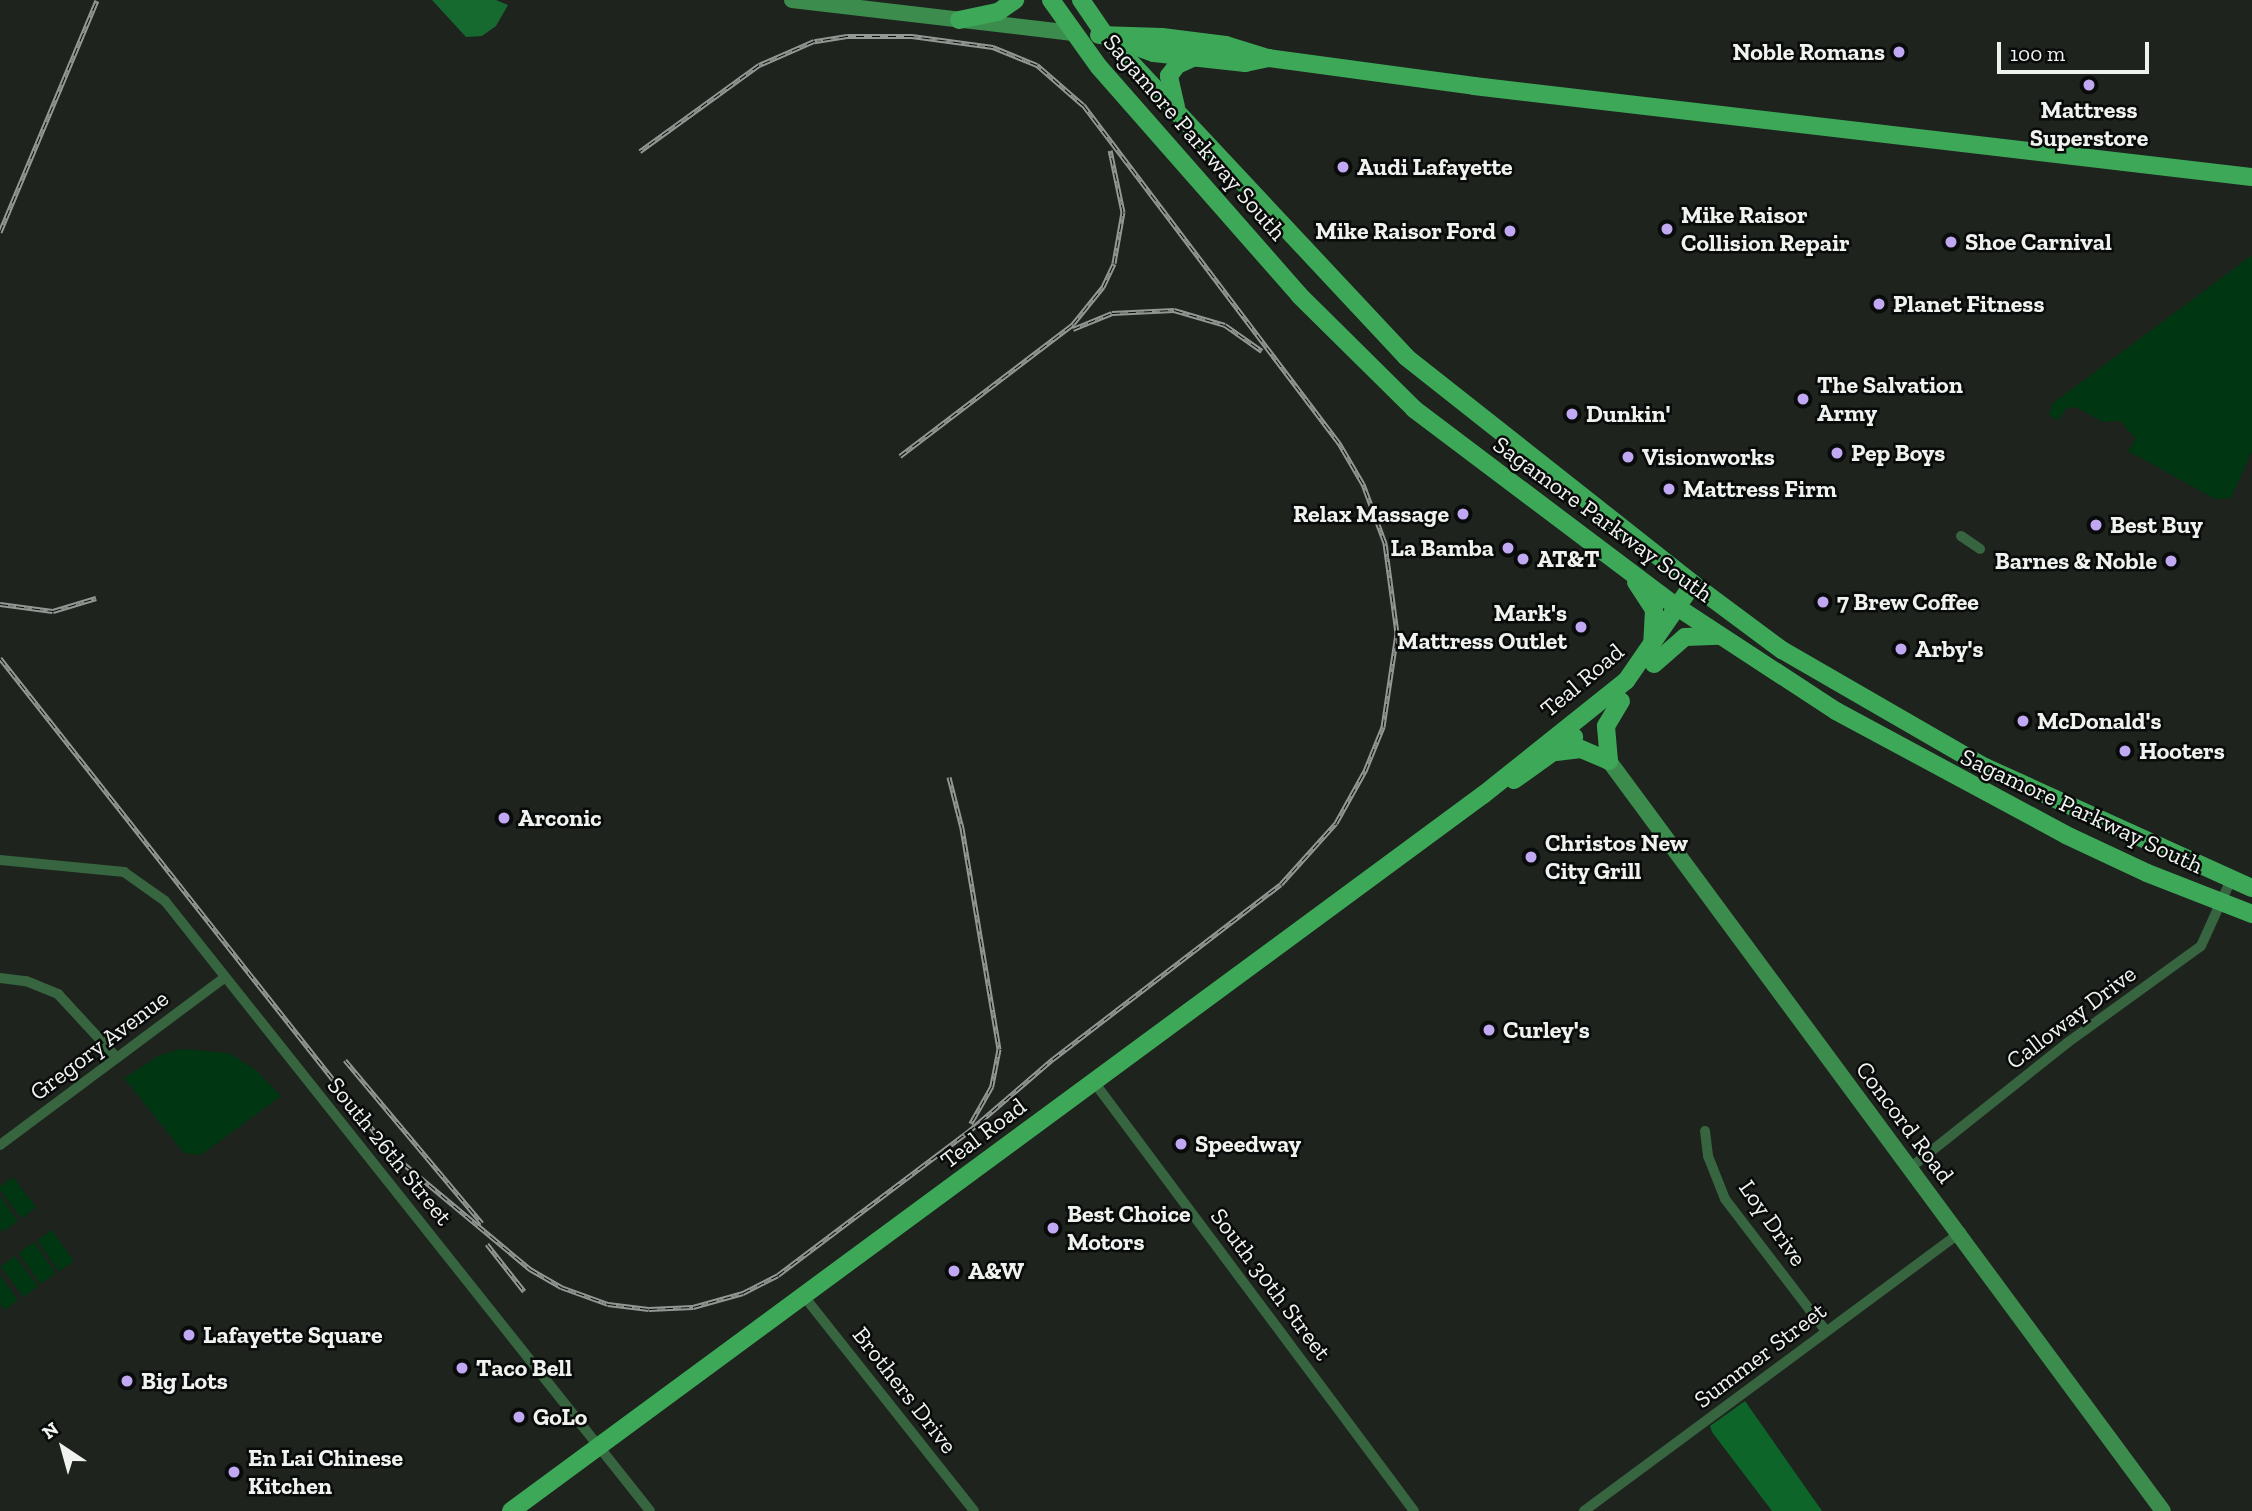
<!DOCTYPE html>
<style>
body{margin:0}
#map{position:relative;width:2252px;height:1511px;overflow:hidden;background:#1e231e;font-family:"Zilla Slab",serif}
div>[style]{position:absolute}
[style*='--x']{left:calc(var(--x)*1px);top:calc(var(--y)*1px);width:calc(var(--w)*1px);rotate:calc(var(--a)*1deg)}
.green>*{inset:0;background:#013612;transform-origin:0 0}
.forest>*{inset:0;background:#0d6529}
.water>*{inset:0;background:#166a2f}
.street>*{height:10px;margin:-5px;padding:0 5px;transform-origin:5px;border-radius:5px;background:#36653f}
.secondary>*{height:16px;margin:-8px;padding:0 8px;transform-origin:8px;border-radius:8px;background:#3c8c4d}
.primary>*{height:18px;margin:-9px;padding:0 9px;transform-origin:9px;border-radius:9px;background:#3da958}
.rail>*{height:5px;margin-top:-2.5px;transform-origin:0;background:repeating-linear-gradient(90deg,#090b0a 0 8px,#949894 0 16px);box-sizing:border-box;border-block:2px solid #949894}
.dots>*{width:19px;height:19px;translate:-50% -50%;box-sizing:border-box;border:4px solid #090b0a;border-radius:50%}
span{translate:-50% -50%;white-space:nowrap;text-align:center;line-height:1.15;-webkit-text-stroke:5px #090b0a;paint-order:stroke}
.poi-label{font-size:24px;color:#eff2ef;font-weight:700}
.right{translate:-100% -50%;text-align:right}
.left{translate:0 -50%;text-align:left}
.street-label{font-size:24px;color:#eff2ef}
.north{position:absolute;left:28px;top:1413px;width:70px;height:70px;-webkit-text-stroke:5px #090b0a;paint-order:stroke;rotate:324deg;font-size:19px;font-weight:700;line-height:28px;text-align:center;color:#eff2ef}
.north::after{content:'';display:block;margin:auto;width:24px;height:32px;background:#eff2ef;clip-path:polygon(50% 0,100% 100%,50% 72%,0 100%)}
.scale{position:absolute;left:1997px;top:42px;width:152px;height:32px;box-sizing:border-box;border:4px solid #eff2ef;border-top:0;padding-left:9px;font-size:21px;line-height:24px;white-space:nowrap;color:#eff2ef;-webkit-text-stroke:5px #090b0a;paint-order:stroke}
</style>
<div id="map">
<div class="green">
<div style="clip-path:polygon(2252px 255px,2252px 451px,2231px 498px,2215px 499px,2128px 451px,2136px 439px,2120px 421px,2103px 422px,2076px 407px,2067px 408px,2058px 420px,2049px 415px,2052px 404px)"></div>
<div style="clip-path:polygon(180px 1049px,229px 1053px,256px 1070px,281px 1096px,201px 1155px,184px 1153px,124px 1078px,160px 1055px)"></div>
<div style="left:13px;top:1177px;width:38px;height:18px;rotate:53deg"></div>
<div style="clip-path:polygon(0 1196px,18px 1221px,3px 1232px,0 1227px)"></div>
<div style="left:52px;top:1230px;width:38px;height:18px;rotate:55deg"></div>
<div style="left:34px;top:1242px;width:38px;height:19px;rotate:55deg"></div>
<div style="left:15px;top:1256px;width:38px;height:18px;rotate:53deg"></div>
<div style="clip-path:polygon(0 1275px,18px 1300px,5px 1310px,0 1304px)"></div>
</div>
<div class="forest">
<div style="clip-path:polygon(1745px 1401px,1822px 1511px,1772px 1511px,1712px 1432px,1710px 1426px)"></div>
</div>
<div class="water">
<div style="clip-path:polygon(432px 0,496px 0,508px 5px,496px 26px,482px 36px,466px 37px)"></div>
</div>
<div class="street">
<div style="--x:1961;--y:536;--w:23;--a:34"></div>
<div style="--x:0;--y:860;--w:125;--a:5.5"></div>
<div style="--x:124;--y:872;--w:50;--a:35.3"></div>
<div style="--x:165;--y:901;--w:779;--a:51.51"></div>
<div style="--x:0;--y:978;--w:26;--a:7"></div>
<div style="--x:26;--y:981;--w:35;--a:22"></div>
<div style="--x:58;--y:994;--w:87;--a:47.3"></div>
<div style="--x:1094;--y:1082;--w:535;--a:53.28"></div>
<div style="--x:1705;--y:1131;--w:25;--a:83"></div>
<div style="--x:1708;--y:1156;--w:46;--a:68.4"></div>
<div style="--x:1725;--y:1199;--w:165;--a:52.6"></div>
<div style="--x:0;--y:1145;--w:279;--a:-36.7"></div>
<div style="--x:1910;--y:1168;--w:201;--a:-38.5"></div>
<div style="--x:2067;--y:1043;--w:165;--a:-35.9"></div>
<div style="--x:2201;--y:946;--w:72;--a:-65.6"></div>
<div style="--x:803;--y:1295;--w:275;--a:51.6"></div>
<div style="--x:1584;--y:1511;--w:469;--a:-36.5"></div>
</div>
<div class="secondary">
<div style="--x:792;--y:0;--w:285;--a:6.7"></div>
<div style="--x:1609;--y:761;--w:932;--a:53.55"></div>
</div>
<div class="primary">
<div style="--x:1051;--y:0;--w:82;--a:54.4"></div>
<div style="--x:1099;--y:67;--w:303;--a:48.7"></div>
<div style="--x:1299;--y:295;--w:162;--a:44.7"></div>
<div style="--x:1414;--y:409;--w:329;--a:37"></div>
<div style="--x:1677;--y:607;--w:190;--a:33.2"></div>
<div style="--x:1836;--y:711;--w:261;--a:28.3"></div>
<div style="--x:2066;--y:835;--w:89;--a:25.1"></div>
<div style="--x:2147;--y:873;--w:113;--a:21.3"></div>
<div style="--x:1081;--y:0;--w:42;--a:55.6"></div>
<div style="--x:1105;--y:35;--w:441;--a:46.9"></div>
<div style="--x:1406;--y:357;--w:366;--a:38.3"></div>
<div style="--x:1693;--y:584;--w:111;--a:36.6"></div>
<div style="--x:1782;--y:650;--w:234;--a:30"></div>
<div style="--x:1985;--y:767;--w:293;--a:24.4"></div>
<div style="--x:959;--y:20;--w:40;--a:-12"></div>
<div style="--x:998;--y:12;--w:21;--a:-35"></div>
<div style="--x:1099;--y:35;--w:63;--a:1.8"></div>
<div style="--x:1162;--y:37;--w:64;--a:7.1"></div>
<div style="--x:1226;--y:45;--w:44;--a:17.2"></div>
<div style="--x:1268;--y:58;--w:208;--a:7.7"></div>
<div style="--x:1474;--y:86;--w:783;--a:6.67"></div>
<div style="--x:1118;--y:40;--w:38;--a:20"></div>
<div style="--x:1154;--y:53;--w:92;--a:6.3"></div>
<div style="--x:1245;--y:63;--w:24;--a:-12"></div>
<div style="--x:1176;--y:107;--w:32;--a:-103"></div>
<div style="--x:1169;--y:76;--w:14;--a:-54"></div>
<div style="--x:1177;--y:65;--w:20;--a:-24"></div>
<div style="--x:1636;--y:582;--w:33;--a:57"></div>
<div style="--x:1654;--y:610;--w:33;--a:93"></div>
<div style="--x:1654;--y:664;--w:41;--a:-41.1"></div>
<div style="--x:1685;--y:637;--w:33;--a:-2"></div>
<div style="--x:1556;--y:752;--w:25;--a:-7"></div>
<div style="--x:1581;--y:749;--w:30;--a:23"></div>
<div style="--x:1609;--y:761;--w:35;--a:-95"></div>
<div style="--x:1606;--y:726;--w:29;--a:-59"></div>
<div style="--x:1514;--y:780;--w:74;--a:-35.6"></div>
<div style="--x:511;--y:1511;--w:1207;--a:-36.38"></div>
<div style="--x:1483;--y:795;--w:183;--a:-38.6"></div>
<div style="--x:1626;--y:681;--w:118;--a:-55.4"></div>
</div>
<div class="rail">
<div style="--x:0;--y:232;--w:251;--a:-67.3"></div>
<div style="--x:1073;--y:329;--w:42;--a:-22.3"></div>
<div style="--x:1112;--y:313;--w:62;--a:-2.8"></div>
<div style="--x:1174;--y:310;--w:53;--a:16.4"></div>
<div style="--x:1225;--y:325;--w:45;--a:35.1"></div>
<div style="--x:900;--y:456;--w:218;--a:-37.3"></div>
<div style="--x:1073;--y:324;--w:48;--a:-51"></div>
<div style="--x:1103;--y:287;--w:26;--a:-65"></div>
<div style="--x:1114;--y:263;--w:52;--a:-80"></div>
<div style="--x:1123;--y:212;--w:63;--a:-101.8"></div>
<div style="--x:0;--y:604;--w:53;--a:7.5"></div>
<div style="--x:53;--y:611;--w:45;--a:-16.8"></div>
<div style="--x:0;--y:658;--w:632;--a:51.68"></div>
<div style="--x:392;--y:1154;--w:180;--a:39.8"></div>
<div style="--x:530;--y:1269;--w:36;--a:30"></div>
<div style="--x:561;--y:1287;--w:50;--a:19.9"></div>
<div style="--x:608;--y:1304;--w:41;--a:7"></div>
<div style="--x:649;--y:1309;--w:44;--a:-2.6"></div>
<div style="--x:693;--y:1307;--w:52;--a:-15.6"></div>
<div style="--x:743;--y:1293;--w:39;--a:-27"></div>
<div style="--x:778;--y:1275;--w:238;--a:-37"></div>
<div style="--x:968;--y:1132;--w:112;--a:-40.7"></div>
<div style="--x:1053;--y:1059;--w:287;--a:-37.5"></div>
<div style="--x:1281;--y:884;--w:82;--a:-48"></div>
<div style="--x:1336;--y:823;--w:60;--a:-60.9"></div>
<div style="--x:1365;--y:771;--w:48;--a:-67.8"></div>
<div style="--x:1383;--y:727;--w:95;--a:-81.5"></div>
<div style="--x:1397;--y:633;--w:91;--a:-97.6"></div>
<div style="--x:1385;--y:543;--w:63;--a:-110.4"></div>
<div style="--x:1363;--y:484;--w:48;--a:-120.3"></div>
<div style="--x:1339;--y:443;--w:424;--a:-127.1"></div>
<div style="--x:1083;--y:105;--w:61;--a:-139"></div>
<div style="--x:1037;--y:65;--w:48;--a:-157.8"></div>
<div style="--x:993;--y:47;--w:82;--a:-172.3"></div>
<div style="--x:912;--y:36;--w:65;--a:180"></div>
<div style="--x:847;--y:36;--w:33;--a:171"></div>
<div style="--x:814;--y:41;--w:60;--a:156.4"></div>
<div style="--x:759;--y:65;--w:147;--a:144.1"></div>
<div style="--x:949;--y:777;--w:53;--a:75.7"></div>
<div style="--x:962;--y:828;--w:224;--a:80.5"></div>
<div style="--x:999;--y:1049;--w:38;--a:101"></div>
<div style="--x:992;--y:1086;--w:43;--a:119.6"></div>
<div style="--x:345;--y:1060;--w:213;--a:50"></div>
<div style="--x:487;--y:1244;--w:60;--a:51.8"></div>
</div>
<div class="dots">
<div style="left:1899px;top:52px;background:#c0a8f3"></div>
<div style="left:2089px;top:85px;background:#c0a8f3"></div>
<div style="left:1343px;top:167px;background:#c0a8f3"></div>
<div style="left:1667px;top:229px;background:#c0a8f3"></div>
<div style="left:1510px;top:231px;background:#c0a8f3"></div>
<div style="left:1951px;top:242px;background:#c0a8f3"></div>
<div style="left:1879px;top:304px;background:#c0a8f3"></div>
<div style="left:1803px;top:399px;background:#c0a8f3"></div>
<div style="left:1572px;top:414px;background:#c0a8f3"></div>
<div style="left:1837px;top:453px;background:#c0a8f3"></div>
<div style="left:1628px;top:457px;background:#c0a8f3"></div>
<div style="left:1669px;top:489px;background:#c0a8f3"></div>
<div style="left:1463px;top:514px;background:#c0a8f3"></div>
<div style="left:2096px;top:525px;background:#c0a8f3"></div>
<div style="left:1508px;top:548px;background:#c0a8f3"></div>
<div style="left:1523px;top:559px;background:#c0a8f3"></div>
<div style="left:2171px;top:561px;background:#c0a8f3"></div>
<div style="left:1823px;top:602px;background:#c0a8f3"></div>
<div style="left:1581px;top:627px;background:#c0a8f3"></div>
<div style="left:1901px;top:649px;background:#c0a8f3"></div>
<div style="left:2023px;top:721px;background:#c0a8f3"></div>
<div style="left:2125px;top:751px;background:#c0a8f3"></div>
<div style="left:504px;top:818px;background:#c0a8f3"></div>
<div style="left:1531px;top:857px;background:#c0a8f3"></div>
<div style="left:1489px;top:1030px;background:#c0a8f3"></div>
<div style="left:1181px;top:1144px;background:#c0a8f3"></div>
<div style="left:1053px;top:1228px;background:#c0a8f3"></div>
<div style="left:954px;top:1271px;background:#c0a8f3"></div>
<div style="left:189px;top:1335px;background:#c0a8f3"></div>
<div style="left:462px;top:1368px;background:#c0a8f3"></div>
<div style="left:127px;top:1381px;background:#c0a8f3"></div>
<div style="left:519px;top:1417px;background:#c0a8f3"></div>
<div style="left:234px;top:1472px;background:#c0a8f3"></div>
</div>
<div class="poi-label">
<span class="right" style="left:1885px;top:52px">Noble Romans</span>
<span style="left:2089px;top:124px">Mattress<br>Superstore</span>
<span class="left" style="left:1357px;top:167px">Audi Lafayette</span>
<span class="left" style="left:1681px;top:229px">Mike Raisor<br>Collision Repair</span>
<span class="right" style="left:1496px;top:231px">Mike Raisor Ford</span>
<span class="left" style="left:1965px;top:242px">Shoe Carnival</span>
<span class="left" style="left:1893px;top:304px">Planet Fitness</span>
<span class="left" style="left:1817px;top:399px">The Salvation<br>Army</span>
<span class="left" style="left:1586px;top:414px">Dunkin'</span>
<span class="left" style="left:1851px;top:453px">Pep Boys</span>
<span class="left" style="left:1642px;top:457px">Visionworks</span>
<span class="left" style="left:1683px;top:489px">Mattress Firm</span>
<span class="right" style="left:1449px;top:514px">Relax Massage</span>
<span class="left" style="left:2110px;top:525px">Best Buy</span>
<span class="right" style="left:1494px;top:548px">La Bamba</span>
<span class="left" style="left:1537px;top:559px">AT&amp;T</span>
<span class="right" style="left:2157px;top:561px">Barnes &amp; Noble</span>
<span class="left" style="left:1837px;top:602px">7 Brew Coffee</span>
<span class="right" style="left:1567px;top:627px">Mark's<br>Mattress Outlet</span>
<span class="left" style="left:1915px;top:649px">Arby's</span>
<span class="left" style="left:2037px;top:721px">McDonald's</span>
<span class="left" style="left:2139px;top:751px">Hooters</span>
<span class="left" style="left:518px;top:818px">Arconic</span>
<span class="left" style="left:1545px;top:857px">Christos New<br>City Grill</span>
<span class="left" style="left:1503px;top:1030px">Curley's</span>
<span class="left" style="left:1195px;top:1144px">Speedway</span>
<span class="left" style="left:1067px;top:1228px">Best Choice<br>Motors</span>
<span class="left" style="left:968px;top:1271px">A&amp;W</span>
<span class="left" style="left:203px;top:1335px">Lafayette Square</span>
<span class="left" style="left:476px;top:1368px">Taco Bell</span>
<span class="left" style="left:141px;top:1381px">Big Lots</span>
<span class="left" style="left:533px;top:1417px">GoLo</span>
<span class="left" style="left:248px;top:1472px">En Lai Chinese<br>Kitchen</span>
</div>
<div class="street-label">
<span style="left:1195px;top:137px;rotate:49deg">Sagamore Parkway South</span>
<span style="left:1603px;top:519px;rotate:36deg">Sagamore Parkway South</span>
<span style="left:1582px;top:680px;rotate:-40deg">Teal Road</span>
<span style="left:2082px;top:811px;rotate:25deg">Sagamore Parkway South</span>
<span style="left:2071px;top:1017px;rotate:-37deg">Calloway Drive</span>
<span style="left:99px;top:1045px;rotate:-37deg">Gregory Avenue</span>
<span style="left:1905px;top:1122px;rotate:53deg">Concord Road</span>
<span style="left:983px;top:1133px;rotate:-37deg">Teal Road</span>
<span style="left:390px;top:1151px;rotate:51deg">South 26th Street</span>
<span style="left:1773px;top:1223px;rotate:55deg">Loy Drive</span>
<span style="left:1271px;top:1284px;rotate:53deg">South 30th Street</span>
<span style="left:1760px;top:1355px;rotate:-37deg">Summer Street</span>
<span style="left:905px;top:1390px;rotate:52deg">Brothers Drive</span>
</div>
<div class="north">N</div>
<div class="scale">100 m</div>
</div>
